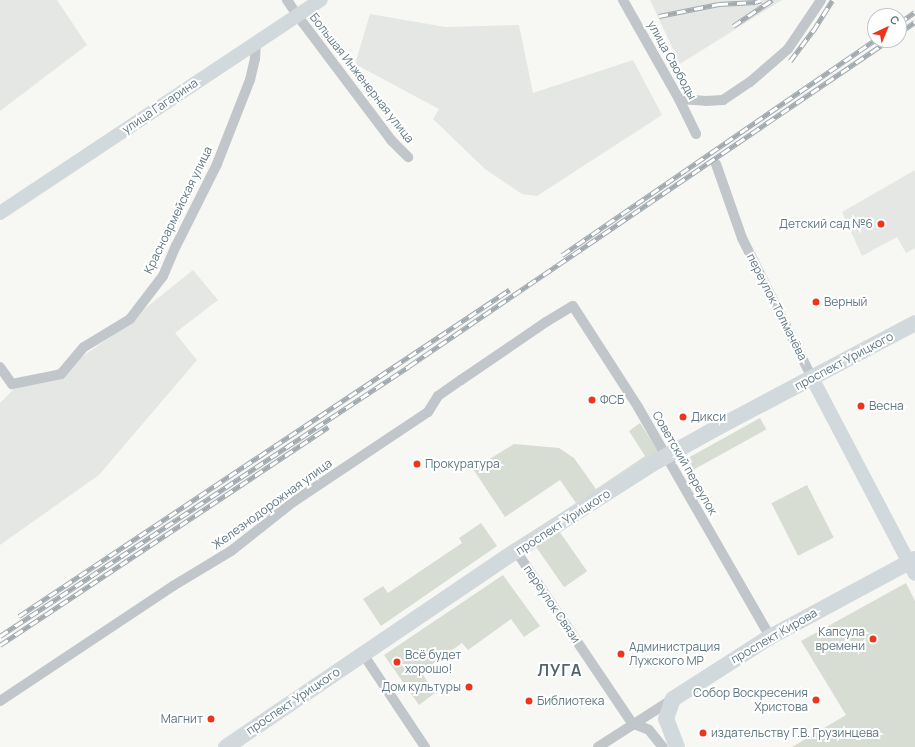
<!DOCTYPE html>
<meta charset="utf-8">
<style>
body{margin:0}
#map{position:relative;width:915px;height:747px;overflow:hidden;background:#f7f7f4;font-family:Manrope,sans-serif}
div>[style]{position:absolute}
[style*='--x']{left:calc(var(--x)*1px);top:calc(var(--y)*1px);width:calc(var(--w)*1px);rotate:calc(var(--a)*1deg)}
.built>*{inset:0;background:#e5e7e5}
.green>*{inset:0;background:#d8ddd3;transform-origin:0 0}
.street>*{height:10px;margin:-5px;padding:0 5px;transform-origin:5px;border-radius:5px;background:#c0c6c9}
.secondary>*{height:14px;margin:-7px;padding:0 7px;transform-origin:7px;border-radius:7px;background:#d2d9dc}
.primary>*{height:16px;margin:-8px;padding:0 8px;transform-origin:8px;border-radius:8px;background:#d2d9dc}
.rail>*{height:4.5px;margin-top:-2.25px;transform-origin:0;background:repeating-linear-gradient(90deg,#fff 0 9px,#a1aaaf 0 18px);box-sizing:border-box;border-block:1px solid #a1aaaf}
.dots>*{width:11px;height:11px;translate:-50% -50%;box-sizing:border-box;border:2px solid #fff;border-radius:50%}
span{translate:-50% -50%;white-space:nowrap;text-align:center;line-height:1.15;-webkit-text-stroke:4px #fff;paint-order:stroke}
.street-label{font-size:12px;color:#607781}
.poi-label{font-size:12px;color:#607781}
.right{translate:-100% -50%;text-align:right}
.left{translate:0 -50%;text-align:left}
.district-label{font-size:16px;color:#53646c;font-weight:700;letter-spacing:1px}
.north{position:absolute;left:867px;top:8px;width:40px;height:40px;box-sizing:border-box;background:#fff;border:1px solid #bfc9cd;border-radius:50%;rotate:44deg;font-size:11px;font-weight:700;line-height:16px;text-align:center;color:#607781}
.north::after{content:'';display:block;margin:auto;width:14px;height:18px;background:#ef341c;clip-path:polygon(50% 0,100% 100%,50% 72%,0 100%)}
</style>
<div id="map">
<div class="built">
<div style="clip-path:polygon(0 0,57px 0,87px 45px,0 111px)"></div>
<div style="clip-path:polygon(650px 0,782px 0,680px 64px)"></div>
<div style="clip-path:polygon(370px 14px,445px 27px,519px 25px,533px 93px,633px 60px,662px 115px,537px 196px,522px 194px,485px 169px,433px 119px,439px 109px,355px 64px)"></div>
<div style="clip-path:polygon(915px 170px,915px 248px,906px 253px,897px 237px,862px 256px,842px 212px)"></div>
<div style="clip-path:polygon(193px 270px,218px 300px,175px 333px,197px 360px,99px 475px,0 545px,0 403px,14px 389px,76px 361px,126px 326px,142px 311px)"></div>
</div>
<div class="green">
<div style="left:760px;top:418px;width:13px;height:87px;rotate:61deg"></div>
<div style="clip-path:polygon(640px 423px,662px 457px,576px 503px,560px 480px,505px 517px,473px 469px,514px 444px,559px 448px,574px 458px,596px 489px,645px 456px,629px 431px)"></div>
<div style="left:807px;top:485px;width:59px;height:40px;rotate:63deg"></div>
<div style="clip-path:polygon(481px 523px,497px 546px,381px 626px,363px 599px,383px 586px,388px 593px,462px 543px,459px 538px)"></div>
<div style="left:559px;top:531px;width:49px;height:28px;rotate:55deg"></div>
<div style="clip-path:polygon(503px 575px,540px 626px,524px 637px,511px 619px,468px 650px,462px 643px,421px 672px,435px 693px,419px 705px,384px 655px)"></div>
<div style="clip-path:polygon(906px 583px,915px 601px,915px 747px,792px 747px,846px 715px,801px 641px)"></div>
</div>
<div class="street">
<div style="--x:287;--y:0;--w:18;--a:56"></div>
<div style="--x:297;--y:15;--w:158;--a:53"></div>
<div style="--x:392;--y:141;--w:23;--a:45"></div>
<div style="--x:623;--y:0;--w:114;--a:60.5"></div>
<div style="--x:679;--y:99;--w:39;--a:64"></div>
<div style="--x:679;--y:99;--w:27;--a:4"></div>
<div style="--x:706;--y:101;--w:17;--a:-3"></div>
<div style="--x:723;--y:100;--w:32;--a:-34"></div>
<div style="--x:750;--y:82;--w:50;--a:-41"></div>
<div style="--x:788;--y:49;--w:59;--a:-56"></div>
<div style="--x:716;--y:164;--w:78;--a:70.6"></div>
<div style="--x:742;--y:238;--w:157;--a:63.4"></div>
<div style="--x:0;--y:367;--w:21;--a:55"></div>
<div style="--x:12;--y:384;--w:50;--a:-11.5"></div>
<div style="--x:61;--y:374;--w:35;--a:-50"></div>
<div style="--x:84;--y:347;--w:54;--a:-31.3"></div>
<div style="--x:130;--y:319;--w:54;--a:-52.5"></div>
<div style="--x:163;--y:276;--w:33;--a:-67"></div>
<div style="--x:176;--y:246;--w:92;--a:-63.4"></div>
<div style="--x:217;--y:164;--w:90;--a:-68.6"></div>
<div style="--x:250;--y:80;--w:22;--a:-77"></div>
<div style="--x:255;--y:59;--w:17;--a:-87"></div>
<div style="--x:516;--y:551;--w:207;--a:56"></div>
<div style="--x:632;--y:723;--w:18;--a:22"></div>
<div style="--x:649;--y:730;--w:22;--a:51"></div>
<div style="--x:363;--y:654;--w:112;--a:56.3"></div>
<div style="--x:0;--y:701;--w:208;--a:-33.6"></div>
<div style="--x:173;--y:586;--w:68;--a:-31.1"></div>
<div style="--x:231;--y:551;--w:79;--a:-38.3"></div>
<div style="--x:293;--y:502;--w:162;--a:-33.7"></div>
<div style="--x:428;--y:412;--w:19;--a:-58"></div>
<div style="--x:438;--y:396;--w:28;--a:-35"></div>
<div style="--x:461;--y:380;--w:103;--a:-34.3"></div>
<div style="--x:546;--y:322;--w:31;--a:-31"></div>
<div style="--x:573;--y:306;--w:120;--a:57.2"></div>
<div style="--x:638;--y:407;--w:265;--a:60.1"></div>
<div style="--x:598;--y:747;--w:89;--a:-32.6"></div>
</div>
<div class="secondary">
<div style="--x:0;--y:213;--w:385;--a:-33.6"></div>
<div style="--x:812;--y:378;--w:221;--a:62.3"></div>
</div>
<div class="primary">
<div style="--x:226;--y:747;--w:350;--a:-34.1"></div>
<div style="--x:516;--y:551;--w:161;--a:-32.6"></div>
<div style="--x:652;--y:464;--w:72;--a:-29.1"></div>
<div style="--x:715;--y:429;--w:226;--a:-27.9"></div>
<div style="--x:677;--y:747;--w:30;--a:-111"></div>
<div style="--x:666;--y:719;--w:21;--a:-71"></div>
<div style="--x:673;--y:699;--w:115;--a:-32.6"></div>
<div style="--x:770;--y:637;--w:165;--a:-28.3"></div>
</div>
<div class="rail">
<div style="--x:659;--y:16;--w:61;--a:-11.3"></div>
<div style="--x:719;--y:4;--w:37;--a:-3"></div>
<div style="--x:756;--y:2;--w:5;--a:-22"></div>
<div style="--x:899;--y:23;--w:19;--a:-35"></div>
<div style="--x:733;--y:26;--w:47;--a:-33.7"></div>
<div style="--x:899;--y:33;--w:19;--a:-35"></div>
<div style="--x:790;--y:61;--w:38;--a:-53"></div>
<div style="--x:813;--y:31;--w:36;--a:-58"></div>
<div style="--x:562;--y:255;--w:380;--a:-34.5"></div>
<div style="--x:19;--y:616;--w:589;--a:-33.64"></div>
<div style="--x:0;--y:636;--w:490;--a:-33.4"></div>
<div style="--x:409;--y:366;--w:580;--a:-34.18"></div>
<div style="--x:0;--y:645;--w:394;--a:-33.6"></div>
</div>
<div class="dots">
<div style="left:881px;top:224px;background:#ef341c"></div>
<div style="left:816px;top:302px;background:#ef341c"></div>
<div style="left:592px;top:400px;background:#ef341c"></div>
<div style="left:861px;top:406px;background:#ef341c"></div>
<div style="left:683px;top:417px;background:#ef341c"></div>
<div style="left:417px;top:464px;background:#ef341c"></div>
<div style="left:873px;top:639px;background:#ef341c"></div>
<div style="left:621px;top:654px;background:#ef341c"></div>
<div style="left:397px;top:662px;background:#ef341c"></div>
<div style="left:469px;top:687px;background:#ef341c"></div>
<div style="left:816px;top:700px;background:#ef341c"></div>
<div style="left:529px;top:701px;background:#ef341c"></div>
<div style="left:211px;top:719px;background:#ef341c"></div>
<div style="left:703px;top:733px;background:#ef341c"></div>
</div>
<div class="street-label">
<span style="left:672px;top:60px;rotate:61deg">улица Свободы</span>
<span style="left:362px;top:78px;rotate:52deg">Большая Инженерная улица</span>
<span style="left:160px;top:106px;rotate:-34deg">улица Гагарина</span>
<span style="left:178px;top:210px;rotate:-64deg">Красноармейская улица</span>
<span style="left:777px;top:307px;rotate:63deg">переулок Толмачёва</span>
<span style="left:844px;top:361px;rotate:-28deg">проспект Урицкого</span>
<span style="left:685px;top:463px;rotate:60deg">Советский переулок</span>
<span style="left:272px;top:504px;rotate:-36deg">Железнодорожная улица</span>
<span style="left:563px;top:522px;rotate:-33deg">проспект Урицкого</span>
<span style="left:552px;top:604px;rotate:56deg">переулок Связи</span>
<span style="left:774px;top:636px;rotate:-30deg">проспект Кирова</span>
<span style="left:293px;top:701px;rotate:-34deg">проспект Урицкого</span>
</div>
<div class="poi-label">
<span class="right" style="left:873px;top:224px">Детский сад №6</span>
<span class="left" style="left:824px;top:302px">Верный</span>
<span class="left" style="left:600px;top:400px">ФСБ</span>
<span class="left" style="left:869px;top:406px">Весна</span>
<span class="left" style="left:691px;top:417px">Дикси</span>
<span class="left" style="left:425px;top:464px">Прокуратура</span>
<span class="right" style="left:865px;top:639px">Капсула<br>времени</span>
<span class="left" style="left:629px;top:654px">Администрация<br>Лужского МР</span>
<span class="left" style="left:405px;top:662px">Всё будет<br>хорошо!</span>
<span class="right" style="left:461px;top:687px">Дом культуры</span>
<span class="right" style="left:808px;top:700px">Собор Воскресения<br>Христова</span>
<span class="left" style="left:537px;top:701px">Библиотека</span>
<span class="right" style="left:203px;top:719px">Магнит</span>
<span class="left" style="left:711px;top:733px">издательству Г.В. Грузинцева</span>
</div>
<div class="district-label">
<span style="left:560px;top:670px">ЛУГА</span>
</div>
<div class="north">С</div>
</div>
